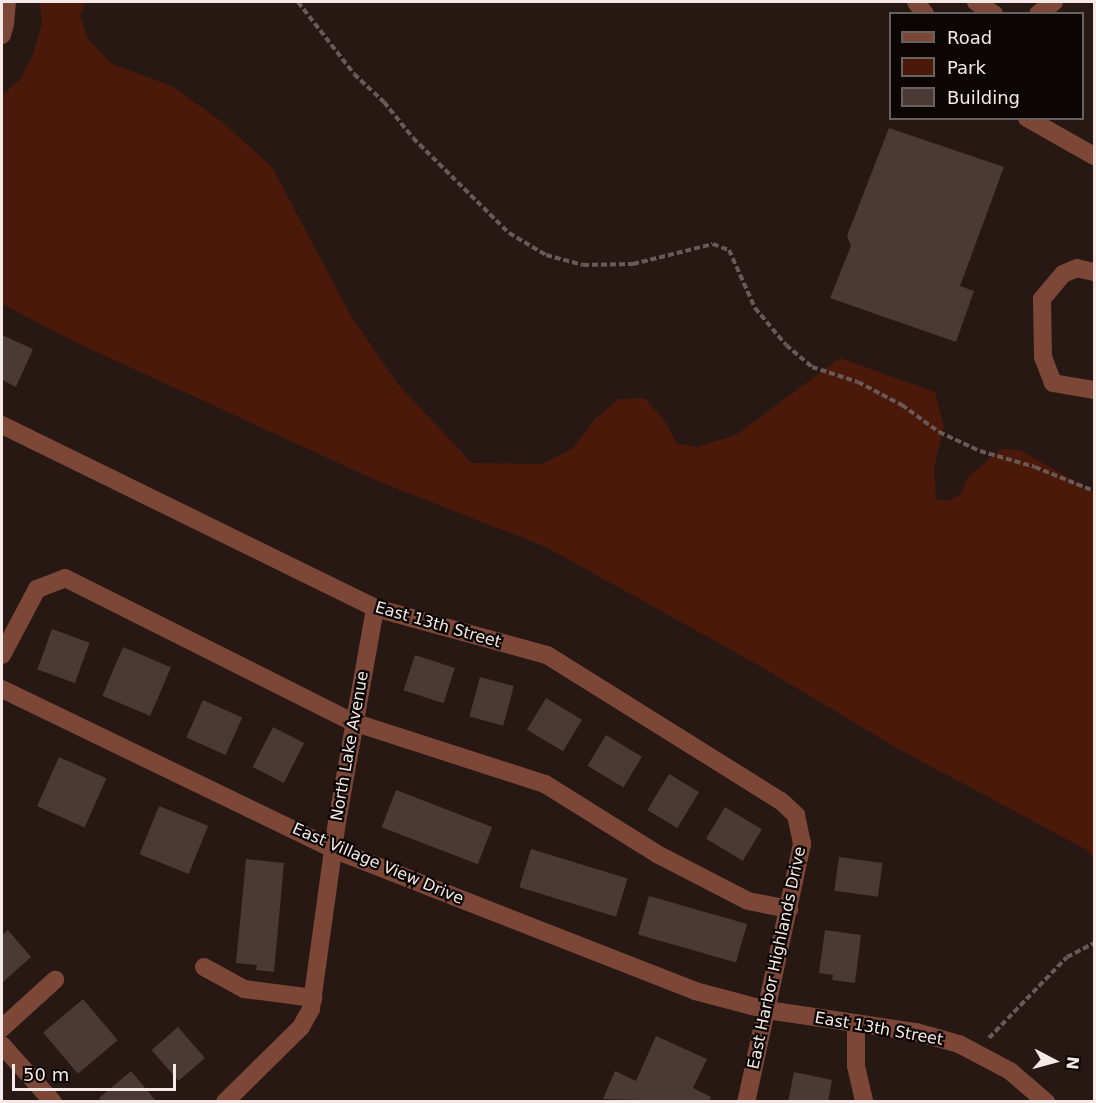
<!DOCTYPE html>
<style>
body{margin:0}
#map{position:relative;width:1096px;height:1103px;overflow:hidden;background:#271814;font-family:"DejaVu Sans",sans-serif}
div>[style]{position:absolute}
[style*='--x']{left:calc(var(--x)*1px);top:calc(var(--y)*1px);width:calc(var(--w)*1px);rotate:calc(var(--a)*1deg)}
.green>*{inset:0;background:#4b190a}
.building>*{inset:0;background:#4a3934;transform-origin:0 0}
.path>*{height:4px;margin-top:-2px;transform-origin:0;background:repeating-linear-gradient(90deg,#685a57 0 6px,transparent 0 9px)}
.minor>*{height:18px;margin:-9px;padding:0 9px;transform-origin:9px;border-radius:9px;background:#7c4737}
span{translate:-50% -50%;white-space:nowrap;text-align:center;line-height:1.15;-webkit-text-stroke:4.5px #0b0604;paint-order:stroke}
.street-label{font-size:16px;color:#f4e9e6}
.frame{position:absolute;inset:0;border:3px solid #f4e9e6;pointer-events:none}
.legend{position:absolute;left:889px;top:12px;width:195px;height:108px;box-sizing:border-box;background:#0b0604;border:2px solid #68615e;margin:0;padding:8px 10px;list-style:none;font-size:18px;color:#f4e9e6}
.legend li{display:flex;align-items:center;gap:12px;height:30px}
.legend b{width:30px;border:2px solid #68615e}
.north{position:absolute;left:1024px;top:1031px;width:60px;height:60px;-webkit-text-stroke:4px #0b0604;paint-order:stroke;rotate:96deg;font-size:16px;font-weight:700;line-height:24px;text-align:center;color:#f4e9e6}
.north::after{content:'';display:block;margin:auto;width:21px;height:27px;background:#f4e9e6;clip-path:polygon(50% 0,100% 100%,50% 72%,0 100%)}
.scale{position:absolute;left:12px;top:1064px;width:164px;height:27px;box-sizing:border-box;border:3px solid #f4e9e6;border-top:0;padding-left:8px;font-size:18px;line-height:21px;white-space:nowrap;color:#f4e9e6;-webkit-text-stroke:4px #0b0604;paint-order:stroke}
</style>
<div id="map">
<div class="green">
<div style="clip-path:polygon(40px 2px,85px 2px,80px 16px,88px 39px,112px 64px,172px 86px,222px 122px,272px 167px,351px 316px,397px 383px,472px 463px,542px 464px,572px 449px,596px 418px,619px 399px,645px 398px,667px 424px,676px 443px,697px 447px,736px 435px,840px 358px,935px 392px,944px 427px,934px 467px,936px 499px,948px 501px,961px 494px,968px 477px,1001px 449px,1020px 450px,1094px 492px,1094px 859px,1087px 850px,895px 747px,760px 666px,546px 547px,380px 482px,75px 342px,2px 304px,2px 95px,20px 79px,33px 55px,42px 23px)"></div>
</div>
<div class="building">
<div style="clip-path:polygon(889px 128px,1004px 167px,960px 286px,974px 291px,956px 342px,830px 298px,851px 246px,847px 236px)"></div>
<div style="clip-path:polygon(2px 335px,33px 349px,16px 387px,2px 380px)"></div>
<div style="left:52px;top:629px;width:40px;height:43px;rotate:20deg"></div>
<div style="left:123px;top:647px;width:52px;height:53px;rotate:23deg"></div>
<div style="left:415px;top:655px;width:42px;height:37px;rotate:18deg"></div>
<div style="left:480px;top:677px;width:35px;height:41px;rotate:15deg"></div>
<div style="left:546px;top:698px;width:42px;height:37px;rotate:31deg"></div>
<div style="left:203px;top:700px;width:43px;height:41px;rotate:24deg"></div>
<div style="left:273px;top:727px;width:35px;height:45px;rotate:27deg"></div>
<div style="left:606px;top:735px;width:42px;height:36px;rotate:31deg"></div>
<div style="left:59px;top:757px;width:52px;height:54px;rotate:24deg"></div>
<div style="left:669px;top:774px;width:35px;height:42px;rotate:31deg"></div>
<div style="left:396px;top:790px;width:103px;height:40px;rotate:21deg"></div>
<div style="left:159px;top:806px;width:53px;height:52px;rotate:22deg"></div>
<div style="left:725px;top:807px;width:43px;height:37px;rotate:31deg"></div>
<div style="left:531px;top:849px;width:101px;height:40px;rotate:17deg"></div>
<div style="left:839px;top:857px;width:44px;height:34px;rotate:8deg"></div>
<div style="clip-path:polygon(246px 859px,284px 863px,274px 972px,256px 970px,257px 965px,236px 963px)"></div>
<div style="left:649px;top:896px;width:102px;height:40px;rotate:16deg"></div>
<div style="clip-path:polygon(8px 930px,31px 957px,2px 983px,2px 935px)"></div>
<div style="clip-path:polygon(825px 930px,861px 935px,855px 983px,832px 980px,833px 975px,819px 973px)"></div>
<div style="left:83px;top:999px;width:54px;height:52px;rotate:50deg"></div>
<div style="left:178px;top:1027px;width:41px;height:35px;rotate:49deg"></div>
<div style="clip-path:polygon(656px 1036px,707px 1059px,693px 1088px,711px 1097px,709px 1102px,603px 1099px,615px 1071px,636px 1081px)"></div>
<div style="clip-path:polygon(131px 1071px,157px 1102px,102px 1102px,99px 1098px)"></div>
<div style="clip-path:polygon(794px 1072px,832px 1080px,828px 1102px,788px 1102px)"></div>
</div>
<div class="path">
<div style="--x:298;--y:2;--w:91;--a:52.1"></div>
<div style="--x:354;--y:74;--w:41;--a:43"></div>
<div style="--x:384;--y:102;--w:46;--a:51.1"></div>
<div style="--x:413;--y:138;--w:135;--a:44.7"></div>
<div style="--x:509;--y:233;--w:43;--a:30.7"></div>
<div style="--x:546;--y:255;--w:38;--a:15"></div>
<div style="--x:583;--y:265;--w:50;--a:-1.1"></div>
<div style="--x:633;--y:264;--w:82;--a:-14"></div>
<div style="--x:713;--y:244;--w:17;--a:21"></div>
<div style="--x:729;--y:250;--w:64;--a:65.9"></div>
<div style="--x:755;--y:308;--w:48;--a:50"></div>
<div style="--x:786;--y:345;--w:34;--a:40"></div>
<div style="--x:812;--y:367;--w:48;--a:18.1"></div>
<div style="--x:858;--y:382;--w:50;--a:27.6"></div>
<div style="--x:902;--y:405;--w:46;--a:36.1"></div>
<div style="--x:939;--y:432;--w:45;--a:24.9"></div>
<div style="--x:980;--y:451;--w:57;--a:16.2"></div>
<div style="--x:1035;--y:467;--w:64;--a:22.1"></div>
<div style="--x:989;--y:1038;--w:112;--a:-46.1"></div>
<div style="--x:1067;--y:957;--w:30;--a:-27"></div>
</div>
<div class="minor">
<div style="--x:916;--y:2;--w:15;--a:53"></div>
<div style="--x:976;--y:2;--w:22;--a:34"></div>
<div style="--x:1038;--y:14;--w:20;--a:-37"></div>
<div style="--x:2;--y:35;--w:11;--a:-75"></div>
<div style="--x:5;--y:24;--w:22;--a:-85"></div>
<div style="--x:1027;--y:118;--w:77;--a:29.6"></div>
<div style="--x:1094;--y:272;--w:17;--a:-167"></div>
<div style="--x:1077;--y:268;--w:15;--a:157"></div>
<div style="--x:1063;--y:274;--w:33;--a:130"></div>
<div style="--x:1042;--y:299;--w:58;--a:89"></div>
<div style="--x:1043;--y:357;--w:28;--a:69"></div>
<div style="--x:1053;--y:383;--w:42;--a:9.7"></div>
<div style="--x:2;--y:425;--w:415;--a:26.1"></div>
<div style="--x:375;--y:608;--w:178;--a:15.3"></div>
<div style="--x:547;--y:655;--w:276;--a:32"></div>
<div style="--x:781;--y:801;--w:21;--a:43"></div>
<div style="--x:796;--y:815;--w:30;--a:78"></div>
<div style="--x:802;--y:844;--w:264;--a:102.2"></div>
<div style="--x:2;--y:655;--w:75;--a:-62.1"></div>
<div style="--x:37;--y:589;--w:30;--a:-21"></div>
<div style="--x:65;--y:578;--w:322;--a:26.6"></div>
<div style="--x:353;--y:722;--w:202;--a:17.9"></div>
<div style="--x:545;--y:784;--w:132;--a:32"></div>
<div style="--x:657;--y:854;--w:102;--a:27.3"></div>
<div style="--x:748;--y:901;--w:42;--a:11"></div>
<div style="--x:2;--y:689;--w:368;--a:25.8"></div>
<div style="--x:333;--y:849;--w:389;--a:21.4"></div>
<div style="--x:695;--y:991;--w:74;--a:14.8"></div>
<div style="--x:767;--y:1010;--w:151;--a:8.4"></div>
<div style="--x:916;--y:1032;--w:45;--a:15.6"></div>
<div style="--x:959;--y:1044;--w:58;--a:27.9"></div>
<div style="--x:1010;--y:1071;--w:48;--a:40.7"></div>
<div style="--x:204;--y:967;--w:46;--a:28.8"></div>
<div style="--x:244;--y:989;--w:70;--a:7.4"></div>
<div style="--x:856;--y:1023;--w:43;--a:90"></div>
<div style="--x:856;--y:1066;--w:37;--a:77"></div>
<div style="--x:2;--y:1028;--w:72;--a:-42.2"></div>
<div style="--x:2;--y:1045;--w:76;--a:48.2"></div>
<div style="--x:225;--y:1102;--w:107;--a:-44.6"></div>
<div style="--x:301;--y:1027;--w:21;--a:-61"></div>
<div style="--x:311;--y:1009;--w:189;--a:-82.1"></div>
<div style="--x:337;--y:822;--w:217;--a:-79.9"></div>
</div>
<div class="street-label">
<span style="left:438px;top:625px;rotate:16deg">East 13th Street</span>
<span style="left:350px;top:746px;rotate:-80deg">North Lake Avenue</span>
<span style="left:378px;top:864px;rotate:23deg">East Village View Drive</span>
<span style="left:777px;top:958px;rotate:-78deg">East Harbor Highlands Drive</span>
<span style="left:879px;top:1029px;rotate:10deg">East 13th Street</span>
</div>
<div class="frame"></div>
<ul class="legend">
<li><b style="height:8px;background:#7c4737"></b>Road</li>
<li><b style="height:16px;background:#4b190a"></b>Park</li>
<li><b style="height:16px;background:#4a3934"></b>Building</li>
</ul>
<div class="north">N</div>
<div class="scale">50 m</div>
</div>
